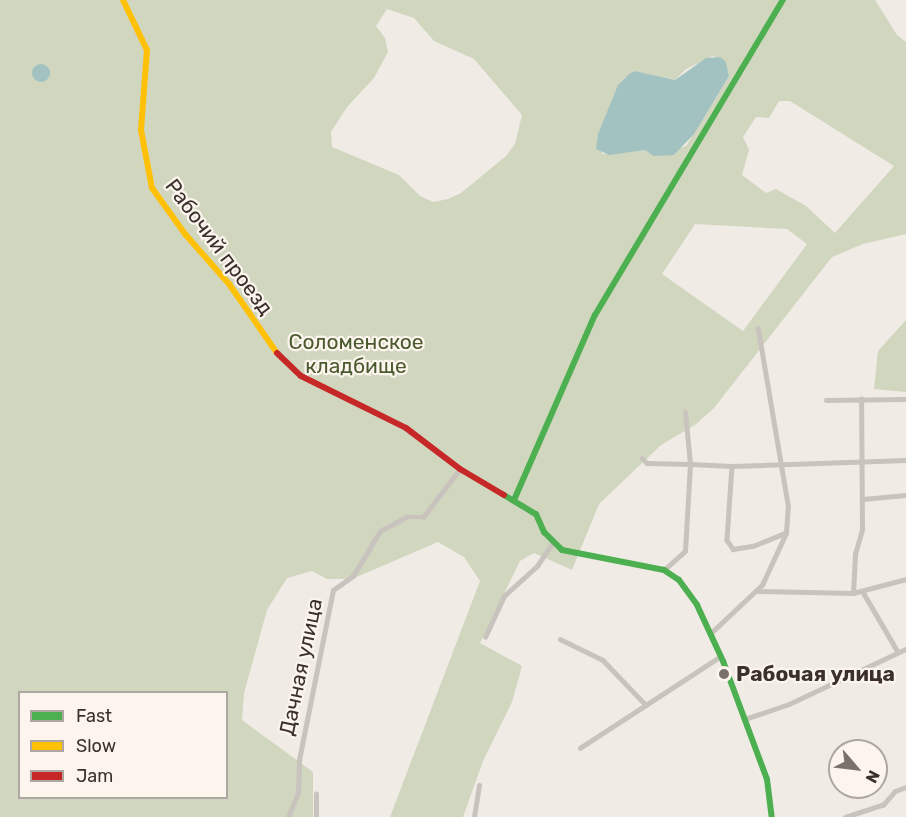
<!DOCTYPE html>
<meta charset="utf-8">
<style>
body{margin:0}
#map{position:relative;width:906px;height:817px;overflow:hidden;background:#f0ebe5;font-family:Rubik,sans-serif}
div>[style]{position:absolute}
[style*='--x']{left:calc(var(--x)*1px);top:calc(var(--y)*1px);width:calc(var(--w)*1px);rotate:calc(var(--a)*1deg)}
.green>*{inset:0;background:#d1d6bf}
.water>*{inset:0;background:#a1c2c1}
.round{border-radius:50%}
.street>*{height:4.5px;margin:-2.25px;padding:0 2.25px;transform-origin:2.25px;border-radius:2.25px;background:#c9c3be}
.fast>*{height:6px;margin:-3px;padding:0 3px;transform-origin:3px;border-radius:3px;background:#4caf50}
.slow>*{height:6px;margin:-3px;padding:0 3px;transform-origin:3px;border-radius:3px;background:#ffc107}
.jam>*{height:6px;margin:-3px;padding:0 3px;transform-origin:3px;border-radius:3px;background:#c62828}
.dots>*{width:16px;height:16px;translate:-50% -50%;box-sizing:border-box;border:3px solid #fbf5ee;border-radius:50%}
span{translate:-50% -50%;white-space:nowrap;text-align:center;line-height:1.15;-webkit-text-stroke:4.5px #fbf5ee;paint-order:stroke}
.street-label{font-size:21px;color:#3b302b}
.park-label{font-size:21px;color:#4a5a2e}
.poi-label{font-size:21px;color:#3b302b;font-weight:700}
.left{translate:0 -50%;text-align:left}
.legend{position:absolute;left:18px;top:691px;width:210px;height:108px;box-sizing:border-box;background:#fbf5ee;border:2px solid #aea6a0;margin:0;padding:8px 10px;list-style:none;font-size:18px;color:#3b302b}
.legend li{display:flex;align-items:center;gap:12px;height:30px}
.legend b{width:30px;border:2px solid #aea6a0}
.north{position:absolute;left:828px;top:739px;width:60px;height:60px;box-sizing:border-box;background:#fbf5ee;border:2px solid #aea6a0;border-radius:50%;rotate:118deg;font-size:16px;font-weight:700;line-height:24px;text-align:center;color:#3b302b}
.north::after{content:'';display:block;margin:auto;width:21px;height:27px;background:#7a716c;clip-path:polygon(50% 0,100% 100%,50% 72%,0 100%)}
</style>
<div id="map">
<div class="green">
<div style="clip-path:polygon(evenodd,0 0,875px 0,897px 35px,906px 42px,906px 234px,863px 244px,832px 257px,714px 408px,695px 425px,661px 445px,599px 504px,572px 570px,534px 553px,520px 561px,480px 643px,522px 666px,512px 702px,483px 761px,463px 817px,390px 817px,480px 581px,464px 557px,438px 542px,352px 579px,327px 579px,312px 571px,287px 578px,267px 610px,244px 693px,242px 720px,313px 772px,313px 817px,0 817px,0 0,387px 9px,414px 18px,434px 41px,474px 59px,522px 115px,515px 144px,506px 156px,461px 193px,448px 199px,433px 202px,420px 196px,399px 175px,332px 147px,331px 132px,347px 107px,374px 78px,388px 52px,385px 38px,376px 26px,387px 9px,0 0,713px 56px,726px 62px,729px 76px,686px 146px,653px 156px,645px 150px,602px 154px,615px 92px,623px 79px,635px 71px,675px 80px,686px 69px,713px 56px,0 0,779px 101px,790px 101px,894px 166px,835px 233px,806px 206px,776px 189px,766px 193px,742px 175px,749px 150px,743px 137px,756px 117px,769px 118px,779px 101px,0 0,695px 224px,787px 229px,807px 244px,743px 331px,662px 274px,695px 224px,0 0,20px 692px,226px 692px,226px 798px,20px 798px,20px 692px)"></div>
<div style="clip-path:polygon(906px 320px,906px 392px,874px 389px,878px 351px)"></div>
</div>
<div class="water">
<div style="clip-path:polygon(720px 57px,726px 62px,729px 76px,694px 134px,674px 155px,653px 156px,645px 150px,609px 155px,596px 149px,598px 134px,618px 85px,629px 74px,635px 71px,675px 80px,706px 58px)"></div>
<div class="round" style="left:32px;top:64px;width:18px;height:18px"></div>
</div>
<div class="street">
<div style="--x:826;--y:400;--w:80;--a:-0.7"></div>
<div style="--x:642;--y:458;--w:7;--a:45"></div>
<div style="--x:647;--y:463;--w:43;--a:1.3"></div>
<div style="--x:690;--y:464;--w:52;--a:-95.5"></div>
<div style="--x:732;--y:466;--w:174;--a:-2"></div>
<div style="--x:863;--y:499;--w:43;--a:-5.3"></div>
<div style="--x:664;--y:570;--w:28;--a:-42"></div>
<div style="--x:685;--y:551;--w:87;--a:-86.7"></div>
<div style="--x:690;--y:464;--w:42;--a:2.7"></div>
<div style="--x:732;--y:466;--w:74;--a:93.9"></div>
<div style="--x:727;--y:540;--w:11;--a:56"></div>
<div style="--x:733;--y:549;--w:20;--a:-9"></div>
<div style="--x:753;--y:546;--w:35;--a:-22"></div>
<div style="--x:756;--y:591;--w:97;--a:1.2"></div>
<div style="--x:853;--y:593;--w:55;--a:-14.8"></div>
<div style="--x:863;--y:592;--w:69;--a:59.7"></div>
<div style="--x:853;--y:593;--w:39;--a:-87"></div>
<div style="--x:855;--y:554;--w:26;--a:-74"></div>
<div style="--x:862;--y:529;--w:130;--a:-90.4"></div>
<div style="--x:711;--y:633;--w:70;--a:-43.3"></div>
<div style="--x:762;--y:585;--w:57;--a:-65.2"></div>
<div style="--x:786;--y:533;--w:26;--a:-86"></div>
<div style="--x:788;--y:507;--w:181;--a:-99.6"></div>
<div style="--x:485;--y:637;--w:45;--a:-65.1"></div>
<div style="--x:504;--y:596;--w:45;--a:-42.3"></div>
<div style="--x:537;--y:566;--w:29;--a:-56"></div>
<div style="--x:560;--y:639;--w:48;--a:26"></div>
<div style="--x:603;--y:660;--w:62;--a:46.3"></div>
<div style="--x:745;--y:719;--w:46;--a:-18.8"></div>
<div style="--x:789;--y:704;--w:129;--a:-25.2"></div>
<div style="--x:580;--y:748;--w:168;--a:-33.1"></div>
<div style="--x:288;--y:817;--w:27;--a:-68"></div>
<div style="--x:298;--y:792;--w:32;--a:-88"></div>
<div style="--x:299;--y:760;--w:173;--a:-78.7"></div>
<div style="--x:333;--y:590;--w:24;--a:-35"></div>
<div style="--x:353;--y:576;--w:52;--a:-59"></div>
<div style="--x:380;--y:531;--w:30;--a:-28"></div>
<div style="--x:406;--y:517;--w:17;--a:0"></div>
<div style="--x:423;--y:517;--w:61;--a:-52.4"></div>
<div style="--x:316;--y:817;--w:23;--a:-90"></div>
<div style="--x:474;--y:817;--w:32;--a:-81"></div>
<div style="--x:845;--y:817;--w:40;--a:-18"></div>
<div style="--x:883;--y:805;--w:18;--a:-49"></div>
<div style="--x:895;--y:791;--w:12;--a:-20"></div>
</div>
<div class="fast">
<div style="--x:504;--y:495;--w:37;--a:31"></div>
<div style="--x:536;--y:514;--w:20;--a:66"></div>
<div style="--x:544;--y:532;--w:25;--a:45"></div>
<div style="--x:562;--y:550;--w:104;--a:11.1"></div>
<div style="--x:664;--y:570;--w:18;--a:34"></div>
<div style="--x:679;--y:580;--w:31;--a:54"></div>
<div style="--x:697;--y:605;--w:62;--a:65.1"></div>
<div style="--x:723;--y:661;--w:126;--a:69.6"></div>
<div style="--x:767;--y:779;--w:38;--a:83"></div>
<div style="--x:514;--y:500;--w:202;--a:-66.4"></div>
<div style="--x:595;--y:315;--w:367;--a:-59.2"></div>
</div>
<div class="slow">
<div style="--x:123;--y:0;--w:55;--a:64.4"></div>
<div style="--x:147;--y:50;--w:80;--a:94.3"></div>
<div style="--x:141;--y:130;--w:59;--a:79.3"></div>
<div style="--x:152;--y:188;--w:57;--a:54.3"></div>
<div style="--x:185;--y:234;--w:67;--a:48.7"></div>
<div style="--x:229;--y:284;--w:84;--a:55.2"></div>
</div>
<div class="jam">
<div style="--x:277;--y:353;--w:33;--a:44"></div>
<div style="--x:301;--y:376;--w:117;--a:26.3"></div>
<div style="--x:406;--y:428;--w:68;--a:37.2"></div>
<div style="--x:460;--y:469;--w:51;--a:30.6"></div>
</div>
<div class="dots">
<div style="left:724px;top:674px;background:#7a716c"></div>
</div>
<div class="street-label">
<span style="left:219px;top:247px;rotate:53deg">Рабочий проезд</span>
<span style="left:301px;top:667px;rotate:-78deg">Дачная улица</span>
</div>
<div class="park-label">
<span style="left:356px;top:354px">Соломенское<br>кладбище</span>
</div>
<div class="poi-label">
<span class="left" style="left:736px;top:674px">Рабочая улица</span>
</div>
<ul class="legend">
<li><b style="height:8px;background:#4caf50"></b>Fast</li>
<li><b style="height:8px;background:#ffc107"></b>Slow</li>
<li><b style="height:8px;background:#c62828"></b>Jam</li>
</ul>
<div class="north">N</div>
</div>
